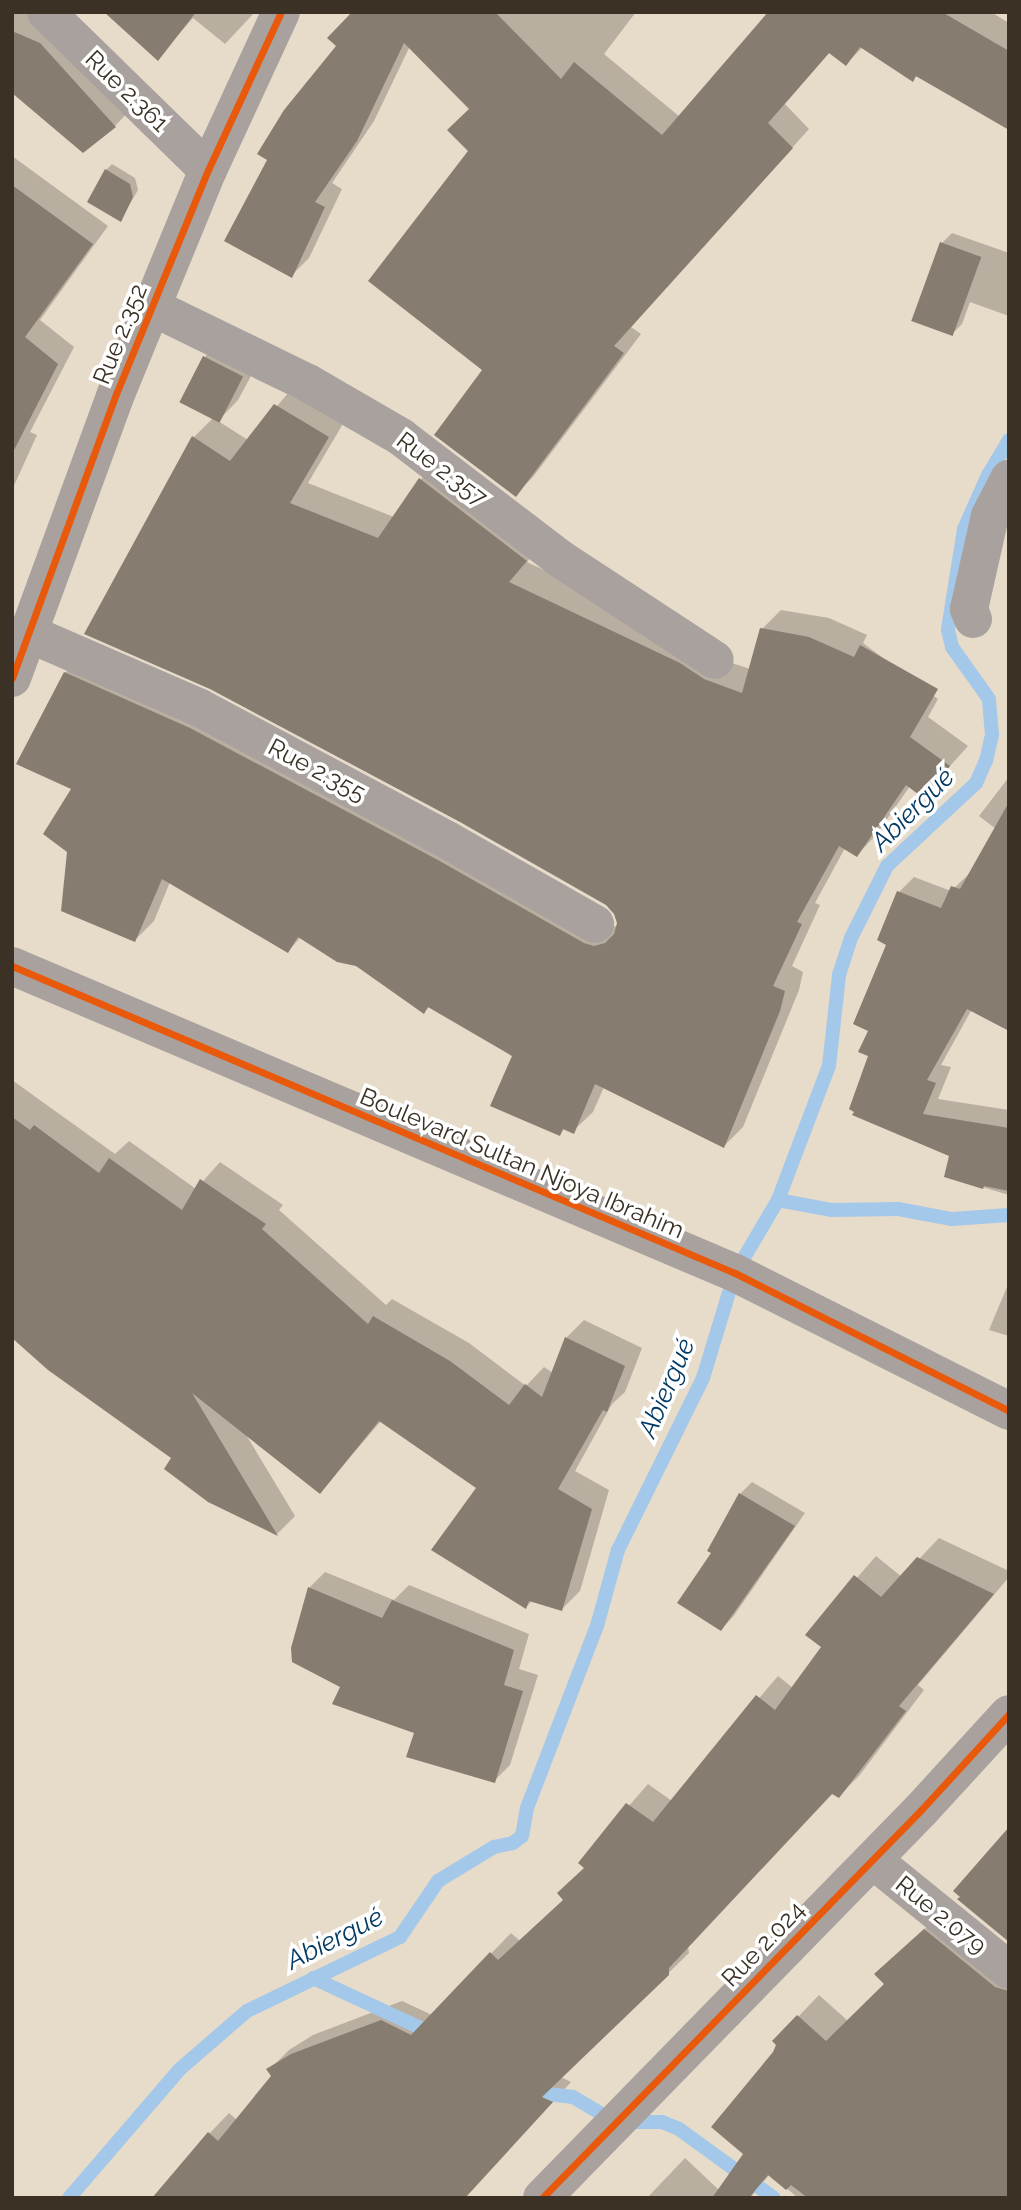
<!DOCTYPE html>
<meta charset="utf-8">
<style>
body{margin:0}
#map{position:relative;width:1021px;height:2210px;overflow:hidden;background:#e7dbca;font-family:Raleway,sans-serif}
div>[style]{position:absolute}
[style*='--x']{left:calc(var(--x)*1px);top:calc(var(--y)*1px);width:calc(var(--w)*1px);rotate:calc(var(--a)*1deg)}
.shadow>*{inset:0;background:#0003}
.stream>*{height:14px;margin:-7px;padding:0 7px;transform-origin:7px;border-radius:7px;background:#a4c8e9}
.building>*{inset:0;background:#867c70;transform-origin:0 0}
.minor>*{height:38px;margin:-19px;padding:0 19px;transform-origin:19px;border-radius:19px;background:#a9a19e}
.tertiary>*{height:38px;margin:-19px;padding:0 19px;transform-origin:19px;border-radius:19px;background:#a9a19e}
.cycleway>*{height:7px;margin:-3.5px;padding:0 3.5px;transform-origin:3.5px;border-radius:3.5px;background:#e8590c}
span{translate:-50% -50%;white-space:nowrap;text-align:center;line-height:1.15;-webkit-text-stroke:7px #fff;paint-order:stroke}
.street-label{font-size:24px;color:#3b3125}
.water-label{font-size:26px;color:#003963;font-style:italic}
.frame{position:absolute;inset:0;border:14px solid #3b3125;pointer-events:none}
</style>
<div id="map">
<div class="shadow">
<div style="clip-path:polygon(12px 12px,38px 12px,132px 108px,115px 126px,12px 91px)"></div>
<div style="clip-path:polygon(107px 12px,255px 12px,225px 44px,193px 18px,158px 58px)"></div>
<div style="clip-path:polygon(355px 12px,636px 12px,604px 54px,680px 117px,772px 12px,991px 12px,1009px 23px,1009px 128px,863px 47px,846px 64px,830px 52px,785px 104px,809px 129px,631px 327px,641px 334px,533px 477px,515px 495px,485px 370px,470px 150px,471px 109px,410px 46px,374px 121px,332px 183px,342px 189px,309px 258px,292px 275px,338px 46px)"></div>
<div style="clip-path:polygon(12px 156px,108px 226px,40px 320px,74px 347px,30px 432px,37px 435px,12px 490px)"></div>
<div style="clip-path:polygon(112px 164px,135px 178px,138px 190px,121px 219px,106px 170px)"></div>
<div style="clip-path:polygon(952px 233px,1009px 253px,1009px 316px,970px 302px,962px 324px,952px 334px,942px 243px)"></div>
<div style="clip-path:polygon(226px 336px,263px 354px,238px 400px,218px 421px,248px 440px,295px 385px,347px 417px,308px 483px,394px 517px,420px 480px,440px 460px,545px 540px,527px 562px,700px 644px,723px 660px,750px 669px,762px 629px,781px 610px,829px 618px,867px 635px,863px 643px,938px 699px,928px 717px,968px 746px,942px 775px,910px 786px,876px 835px,857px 855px,845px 848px,815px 903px,820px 905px,792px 966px,803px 972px,799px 990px,743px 1127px,724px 1146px,604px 1087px,593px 1112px,573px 1131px,565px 1128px,560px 1134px,514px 1055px,430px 1006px,424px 1012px,357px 964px,301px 937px,288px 951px,170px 882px,154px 921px,135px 940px,73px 788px,65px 673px,84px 654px,604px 924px,618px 927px,619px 923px,615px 911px,607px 904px,461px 820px,211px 687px,87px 633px,194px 437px,212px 419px,205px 357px)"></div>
<div style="clip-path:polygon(1009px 777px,1009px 1029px,972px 1009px,941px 1065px,951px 1067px,938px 1099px,1009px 1110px,1009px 1195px,946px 1176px,952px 1155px,870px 1055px,870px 1030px,899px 892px,914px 877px,951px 891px,971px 872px,996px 829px,979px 816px)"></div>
<div style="clip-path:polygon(12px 1080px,115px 1154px,129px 1141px,196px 1189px,220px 1162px,283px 1205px,279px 1210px,386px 1305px,392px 1299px,469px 1343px,526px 1386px,544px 1367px,553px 1373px,566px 1338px,584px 1320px,642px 1348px,625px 1392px,612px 1404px,575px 1471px,609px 1490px,580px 1591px,562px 1609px,532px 1601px,526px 1607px,478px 1487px,381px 1421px,320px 1492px,245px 1433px,295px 1516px,277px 1534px,209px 1500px,174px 1457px,12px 1334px)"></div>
<div style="clip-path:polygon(1009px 1282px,1009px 1336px,989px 1330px)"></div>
<div style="clip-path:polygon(752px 1482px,805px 1513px,733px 1617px,721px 1629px,713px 1553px,709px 1550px,740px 1494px)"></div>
<div style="clip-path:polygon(939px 1538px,1009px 1571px,1009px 1577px,918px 1685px,924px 1690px,859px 1776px,839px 1796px,832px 1792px,688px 1946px,689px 1953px,561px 2077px,571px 2082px,465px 2198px,173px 2198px,209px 2134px,229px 2113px,237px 2120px,273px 2076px,269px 2070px,289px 2050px,313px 2035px,402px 2001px,432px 2015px,511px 1933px,520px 1941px,565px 1899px,585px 1867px,580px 1862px,648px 1784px,672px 1801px,778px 1676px,793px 1688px,824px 1647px,807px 1635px,876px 1556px,902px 1577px)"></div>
<div style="clip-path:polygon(325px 1572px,394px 1600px,409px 1585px,529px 1634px,519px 1669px,538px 1675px,510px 1765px,494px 1781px,342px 1686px,309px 1588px)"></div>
<div style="clip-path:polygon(946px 1909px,1009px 1960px,1009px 2198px,798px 2198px,770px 2174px,750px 2198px,647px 2198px,685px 2158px,719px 2190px,746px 2154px,778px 2044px,775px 2041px,819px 1995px,848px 2021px,886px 1984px,876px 1974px)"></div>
</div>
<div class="stream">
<div style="--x:778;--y:1200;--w:55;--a:10.5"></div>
<div style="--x:832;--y:1210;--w:66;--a:-0.9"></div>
<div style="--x:898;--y:1209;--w:55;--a:10.5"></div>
<div style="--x:952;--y:1219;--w:57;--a:-4"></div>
<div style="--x:313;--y:1978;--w:136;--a:24.9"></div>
<div style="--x:532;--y:2086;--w:18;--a:27"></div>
<div style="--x:548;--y:2094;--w:25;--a:7"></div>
<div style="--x:573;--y:2097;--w:49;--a:30.8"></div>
<div style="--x:615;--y:2122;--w:47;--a:0"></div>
<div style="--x:662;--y:2122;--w:18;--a:22"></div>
<div style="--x:679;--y:2129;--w:117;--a:36"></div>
<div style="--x:69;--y:2198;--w:170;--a:-49.3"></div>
<div style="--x:180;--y:2069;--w:89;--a:-40.9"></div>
<div style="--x:247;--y:2011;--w:170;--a:-25.8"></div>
<div style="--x:400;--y:1937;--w:68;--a:-55.8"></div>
<div style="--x:438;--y:1881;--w:66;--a:-31.3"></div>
<div style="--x:494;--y:1847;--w:19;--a:-12"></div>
<div style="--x:513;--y:1843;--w:11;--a:-38"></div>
<div style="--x:522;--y:1836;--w:28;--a:-80"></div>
<div style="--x:527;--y:1808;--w:195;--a:-69"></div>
<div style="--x:597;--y:1626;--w:79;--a:-74.6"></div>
<div style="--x:618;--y:1550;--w:192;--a:-63.7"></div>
<div style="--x:703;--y:1378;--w:110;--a:-73.1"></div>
<div style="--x:735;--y:1273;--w:85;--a:-59.5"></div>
<div style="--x:778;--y:1200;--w:143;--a:-69.2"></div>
<div style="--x:829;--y:1066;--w:92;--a:-83.7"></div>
<div style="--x:839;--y:975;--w:39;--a:-72"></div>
<div style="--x:851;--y:938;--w:80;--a:-63.4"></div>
<div style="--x:887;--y:866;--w:122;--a:-43"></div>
<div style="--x:976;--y:783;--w:24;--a:-66"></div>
<div style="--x:986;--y:761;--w:27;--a:-77"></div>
<div style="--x:992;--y:735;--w:36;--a:-95"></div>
<div style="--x:989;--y:699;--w:64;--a:-125.4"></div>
<div style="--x:952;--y:647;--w:18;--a:-103"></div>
<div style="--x:948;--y:629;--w:101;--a:-80.9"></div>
<div style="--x:964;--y:529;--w:59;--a:-66"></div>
<div style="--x:988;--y:475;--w:41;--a:-59"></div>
</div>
<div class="building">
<div style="clip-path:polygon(104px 12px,196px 12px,158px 61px)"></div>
<div style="clip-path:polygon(352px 12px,495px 12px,561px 79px,574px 62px,662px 135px,768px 12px,942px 12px,1009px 51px,1009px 130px,916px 76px,913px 82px,860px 47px,846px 66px,829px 53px,768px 123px,793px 148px,614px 346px,624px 353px,516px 497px,434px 435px,482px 370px,368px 281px,468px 151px,447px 130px,469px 109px,404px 43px,357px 141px,315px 202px,325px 207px,292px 278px,224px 241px,267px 160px,257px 154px,284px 110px,336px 46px,327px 38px)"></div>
<div style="clip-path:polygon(12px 31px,40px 43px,116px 127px,83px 153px,12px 93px)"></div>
<div style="clip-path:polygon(105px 169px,130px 184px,133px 197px,121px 222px,87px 202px)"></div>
<div style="clip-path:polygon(12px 185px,93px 244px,25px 337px,58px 364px,12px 454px)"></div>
<div style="left:940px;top:242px;width:44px;height:84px;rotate:20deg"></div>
<div style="left:203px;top:356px;width:45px;height:52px;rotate:27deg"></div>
<div style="clip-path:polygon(274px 404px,329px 437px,290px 503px,378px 538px,419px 478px,527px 561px,509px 582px,680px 663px,704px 679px,742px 693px,760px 628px,809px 637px,854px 657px,860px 645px,938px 689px,910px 737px,950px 766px,922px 797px,906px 785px,857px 857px,839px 846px,797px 922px,802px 924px,773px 986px,785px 991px,780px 1011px,724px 1148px,595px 1084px,574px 1134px,563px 1129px,560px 1136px,490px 1106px,512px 1056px,428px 1007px,424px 1014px,356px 966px,337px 962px,298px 937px,288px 953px,162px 879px,135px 942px,61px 911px,67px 852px,43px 834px,71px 789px,16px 764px,64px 672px,190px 728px,438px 860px,584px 943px,594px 946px,605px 943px,614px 934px,617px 923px,614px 914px,606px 905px,460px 822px,210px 689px,84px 634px,192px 436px,230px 461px)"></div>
<div style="clip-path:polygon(1009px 802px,1009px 1031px,967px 1009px,927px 1080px,936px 1083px,923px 1114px,1009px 1128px,1009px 1191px,984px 1186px,983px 1189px,944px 1177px,949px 1156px,852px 1115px,854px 1112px,849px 1109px,868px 1056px,858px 1052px,868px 1031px,853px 1024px,886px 945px,877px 940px,897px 891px,941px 908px,951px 886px,960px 889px)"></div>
<div style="clip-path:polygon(12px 1117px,30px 1130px,34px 1125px,99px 1173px,109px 1158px,182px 1210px,200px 1179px,266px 1224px,262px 1229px,368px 1324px,373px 1316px,450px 1361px,509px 1405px,525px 1384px,542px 1397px,565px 1337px,625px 1366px,607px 1412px,603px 1410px,558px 1489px,592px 1509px,562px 1611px,529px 1601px,526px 1609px,431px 1550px,476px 1488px,379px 1421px,320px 1494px,192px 1393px,278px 1536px,208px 1502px,164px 1469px,171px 1458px,48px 1370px,12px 1338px)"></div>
<div style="clip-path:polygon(739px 1493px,795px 1526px,721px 1631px,677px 1603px,711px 1553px,707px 1551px)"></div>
<div style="clip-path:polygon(917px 1557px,994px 1594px,899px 1706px,906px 1711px,839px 1798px,832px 1794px,669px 1968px,669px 1975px,542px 2097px,553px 2102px,465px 2198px,152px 2198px,208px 2132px,218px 2141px,271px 2076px,266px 2069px,291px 2054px,381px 2020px,411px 2035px,490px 1952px,498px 1960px,563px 1900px,557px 1893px,584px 1868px,578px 1863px,626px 1803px,653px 1822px,756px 1695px,775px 1710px,821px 1647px,805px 1635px,854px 1575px,881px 1597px)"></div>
<div style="clip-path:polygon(308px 1587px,382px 1618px,392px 1600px,514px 1650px,504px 1685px,523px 1691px,495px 1783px,406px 1757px,414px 1733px,332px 1704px,340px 1687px,292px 1662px,291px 1648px)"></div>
<div style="clip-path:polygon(1009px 1827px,1009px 1942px,957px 1899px,960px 1897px,953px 1891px)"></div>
<div style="clip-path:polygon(924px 1929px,995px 1987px,1009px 1991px,1009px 2198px,808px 2198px,791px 2185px,786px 2190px,768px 2175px,749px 2198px,712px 2198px,743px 2154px,711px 2127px,773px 2052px,776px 2045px,772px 2041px,797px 2015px,826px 2041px,884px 1984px,874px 1974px)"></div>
</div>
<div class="minor">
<div style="--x:46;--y:12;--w:226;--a:44.3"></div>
<div style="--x:152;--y:307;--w:174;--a:26"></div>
<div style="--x:308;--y:383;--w:108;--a:30.1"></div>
<div style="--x:401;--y:437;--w:199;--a:37.4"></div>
<div style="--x:559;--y:558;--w:186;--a:33.2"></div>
<div style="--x:973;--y:619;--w:11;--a:-112"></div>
<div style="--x:969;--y:609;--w:95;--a:-77.3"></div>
<div style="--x:990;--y:516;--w:42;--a:-62.8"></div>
<div style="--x:30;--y:634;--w:185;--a:23.5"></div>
<div style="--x:200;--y:708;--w:282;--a:28.1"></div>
<div style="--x:449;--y:841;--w:168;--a:29.6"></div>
<div style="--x:12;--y:678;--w:302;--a:-69.9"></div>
<div style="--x:116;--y:394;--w:242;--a:-67.7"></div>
<div style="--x:208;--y:170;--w:174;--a:-65.2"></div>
<div style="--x:873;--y:1860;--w:175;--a:39"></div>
<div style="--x:542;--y:2198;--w:542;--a:-45.67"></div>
<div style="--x:921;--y:1810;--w:130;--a:-47.5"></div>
</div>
<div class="tertiary">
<div style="--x:12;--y:966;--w:785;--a:23.01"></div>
<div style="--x:735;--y:1273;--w:307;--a:26.7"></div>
</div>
<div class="cycleway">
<div style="--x:12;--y:678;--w:302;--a:-69.9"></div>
<div style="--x:116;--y:394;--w:242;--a:-67.7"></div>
<div style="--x:208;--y:170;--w:174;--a:-65.2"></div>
<div style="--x:12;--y:966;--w:785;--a:23.01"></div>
<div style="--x:735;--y:1273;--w:307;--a:26.7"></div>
<div style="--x:542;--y:2198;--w:542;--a:-45.67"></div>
<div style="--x:921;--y:1810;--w:130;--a:-47.5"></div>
</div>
<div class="street-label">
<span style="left:127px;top:91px;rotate:44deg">Rue 2.361</span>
<span style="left:120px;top:334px;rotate:-68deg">Rue 2.352</span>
<span style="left:442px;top:469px;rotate:37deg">Rue 2.357</span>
<span style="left:317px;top:770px;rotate:28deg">Rue 2.355</span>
<span style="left:522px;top:1163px;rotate:23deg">Boulevard Sultan Njoya Ibrahim</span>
<span style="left:941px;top:1915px;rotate:39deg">Rue 2.079</span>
<span style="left:763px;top:1944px;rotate:-46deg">Rue 2.024</span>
</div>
<div class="water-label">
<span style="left:913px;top:810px;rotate:-45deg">Abiergué</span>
<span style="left:667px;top:1388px;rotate:-67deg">Abiergué</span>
<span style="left:335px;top:1939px;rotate:-27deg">Abiergué</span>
</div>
<div class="frame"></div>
</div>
